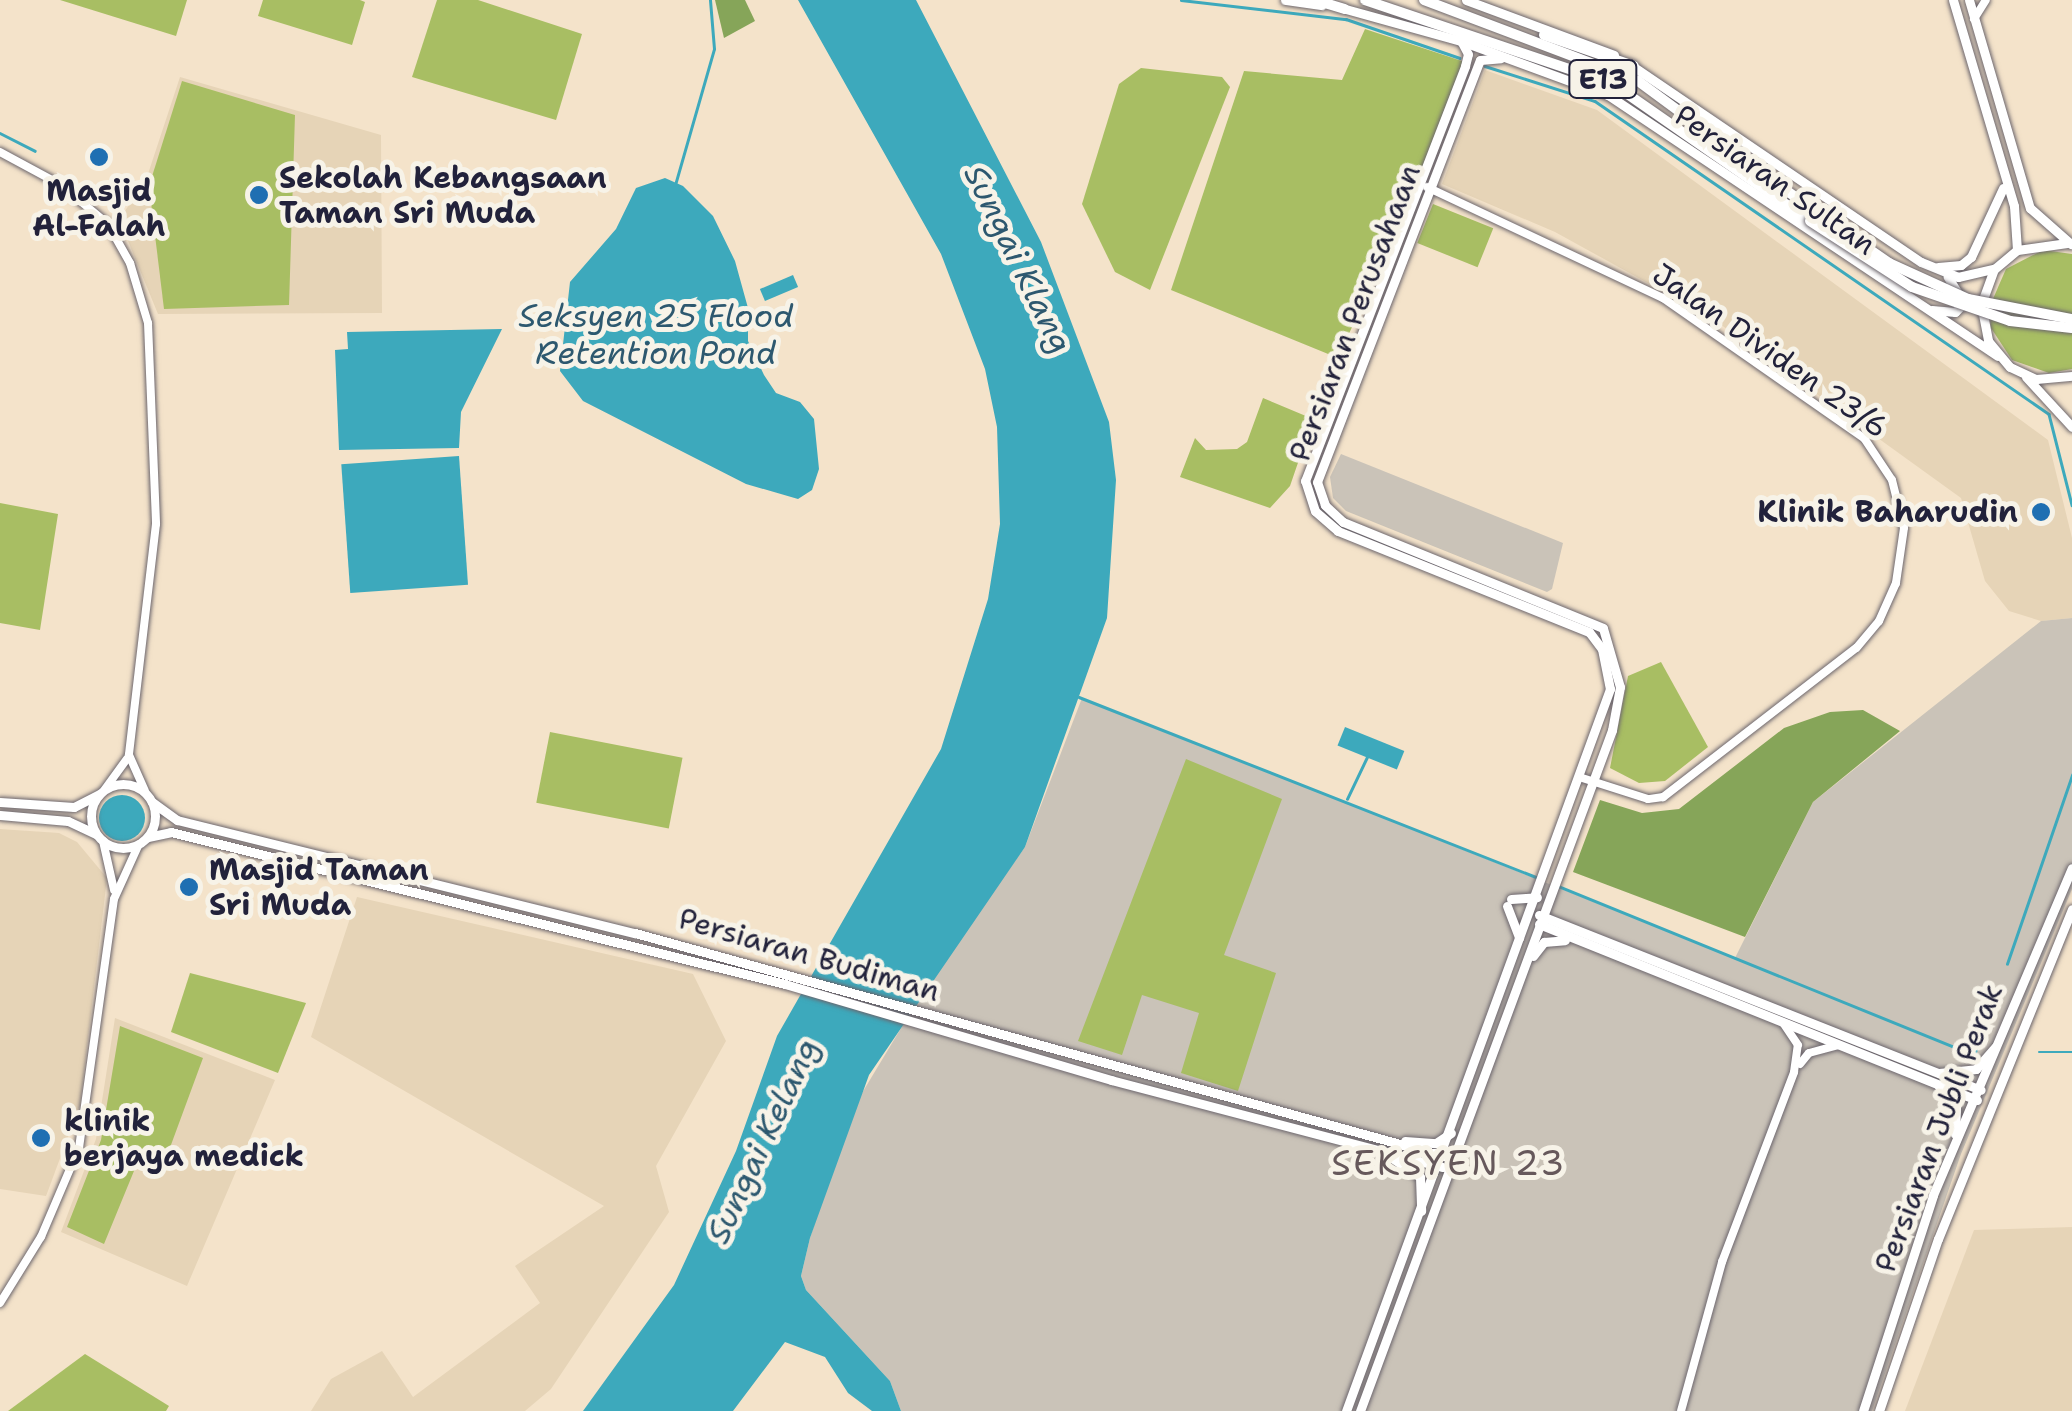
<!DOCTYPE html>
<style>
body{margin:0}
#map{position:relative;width:2072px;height:1411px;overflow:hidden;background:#f4e3ca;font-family:"Shantell Sans",sans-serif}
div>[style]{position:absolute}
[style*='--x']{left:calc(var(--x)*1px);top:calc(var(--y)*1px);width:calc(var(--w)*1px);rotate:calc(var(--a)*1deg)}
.built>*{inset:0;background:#e6d4b7}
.industrial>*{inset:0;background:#cac3b8}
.green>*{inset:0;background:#a8be63;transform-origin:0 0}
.forest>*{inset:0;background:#86a559}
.water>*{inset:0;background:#3da9bc;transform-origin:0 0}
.round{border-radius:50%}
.stream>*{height:2.5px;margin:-1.25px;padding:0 1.25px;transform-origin:1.25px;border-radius:1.25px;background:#3da9bc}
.roads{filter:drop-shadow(0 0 2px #6c666d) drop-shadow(0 0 2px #6c666d)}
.tertiary>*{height:8px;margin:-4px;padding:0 4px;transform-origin:4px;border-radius:4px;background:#fff}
.secondary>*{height:9px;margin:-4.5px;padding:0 4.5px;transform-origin:4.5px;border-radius:4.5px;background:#fff}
.secondary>.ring{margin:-4.5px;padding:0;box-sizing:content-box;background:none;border:9px solid #fff;border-radius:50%}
.primary>*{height:9px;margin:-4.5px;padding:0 4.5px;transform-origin:4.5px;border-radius:4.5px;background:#fff}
.motorway>*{height:10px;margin:-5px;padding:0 5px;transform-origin:5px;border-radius:5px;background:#fff}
.bridges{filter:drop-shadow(0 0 2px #6c666d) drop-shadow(0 0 2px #6c666d)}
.motorway-bridge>*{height:10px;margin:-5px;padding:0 5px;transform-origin:5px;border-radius:5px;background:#fff}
.dots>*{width:28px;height:28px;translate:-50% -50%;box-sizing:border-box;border:5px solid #f7f3e8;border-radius:50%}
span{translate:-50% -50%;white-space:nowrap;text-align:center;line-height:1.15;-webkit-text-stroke:10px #f7f3e8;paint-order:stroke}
.shield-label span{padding:2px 8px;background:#f7f3e8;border:2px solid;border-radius:8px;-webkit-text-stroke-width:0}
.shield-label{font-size:28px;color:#22223b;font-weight:700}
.poi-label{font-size:30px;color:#22223b;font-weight:700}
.left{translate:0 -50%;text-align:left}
.right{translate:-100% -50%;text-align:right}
.street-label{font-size:30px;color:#22223b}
.water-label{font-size:32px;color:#2d586f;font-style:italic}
.quarter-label{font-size:35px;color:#66585b;letter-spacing:2.5px}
</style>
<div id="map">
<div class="built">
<div style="clip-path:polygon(1485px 70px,1597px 110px,2048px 440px,2072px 538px,2072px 618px,2041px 621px,2009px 611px,1985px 581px,1961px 498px,1713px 319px,1555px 232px,1442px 184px)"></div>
<div style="clip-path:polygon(180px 77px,381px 135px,382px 313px,158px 314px,119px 219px,145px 183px)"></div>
<div style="clip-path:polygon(0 829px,59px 833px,77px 842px,107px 878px,80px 1105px,46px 1196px,0 1189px)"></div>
<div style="clip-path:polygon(357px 897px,693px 974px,726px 1041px,656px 1166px,669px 1212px,551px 1389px,525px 1411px,311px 1411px,331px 1379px,382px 1351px,413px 1397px,540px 1303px,515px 1266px,604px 1206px,311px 1037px)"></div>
<div style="clip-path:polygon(115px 1018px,275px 1080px,187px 1286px,61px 1232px,96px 1139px)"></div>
<div style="clip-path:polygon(2072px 1227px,2072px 1411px,1905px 1411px,1974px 1230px)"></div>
</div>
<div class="industrial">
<div style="clip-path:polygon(1341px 454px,1563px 543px,1552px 589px,1547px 592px,1346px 511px,1333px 498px,1330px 477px)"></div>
<div style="clip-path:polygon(2072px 618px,2072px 889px,1961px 1154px,1872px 1411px,901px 1411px,890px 1381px,806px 1290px,801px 1276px,810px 1238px,850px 1113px,927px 985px,1025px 847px,1082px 698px,1735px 958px,1813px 802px,2041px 621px)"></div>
</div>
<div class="green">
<div style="clip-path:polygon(60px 0,187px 0,176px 36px)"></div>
<div style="clip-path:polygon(263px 0,360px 0,365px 2px,352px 45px,258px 16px)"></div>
<div style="clip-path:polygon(437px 0,478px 0,582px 34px,556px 120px,412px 77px)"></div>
<div style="clip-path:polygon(1365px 29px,1471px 64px,1338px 358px,1171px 290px,1244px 71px,1342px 80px)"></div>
<div style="clip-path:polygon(1141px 68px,1222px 77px,1230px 87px,1150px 290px,1115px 272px,1082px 204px,1119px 84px)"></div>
<div style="clip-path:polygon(182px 81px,295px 115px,289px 305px,164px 309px,149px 186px)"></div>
<div style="left:1433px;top:204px;width:65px;height:42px;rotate:22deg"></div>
<div style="clip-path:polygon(2043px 250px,2072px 254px,2072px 369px,2049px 373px,2012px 360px,1991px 328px,1989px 308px,2006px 269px)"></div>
<div style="clip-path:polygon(1263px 398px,1313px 419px,1290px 486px,1270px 508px,1180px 477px,1195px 438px,1206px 450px,1237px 449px,1247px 442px)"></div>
<div style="clip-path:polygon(0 503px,58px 514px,40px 630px,0 623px)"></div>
<div style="clip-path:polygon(1661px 662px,1708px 747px,1665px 781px,1639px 783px,1610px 768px,1628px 676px)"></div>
<div style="left:550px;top:732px;width:135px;height:72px;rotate:11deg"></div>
<div style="clip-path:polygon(1186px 759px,1282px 799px,1224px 955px,1276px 973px,1238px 1091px,1181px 1073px,1199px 1013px,1142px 995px,1122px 1055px,1078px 1041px)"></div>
<div style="clip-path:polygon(190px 973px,306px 1003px,278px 1073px,171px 1032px)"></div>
<div style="clip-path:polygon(120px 1026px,203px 1058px,168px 1153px,143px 1149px,104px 1244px,67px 1227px,101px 1140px)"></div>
<div style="clip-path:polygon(85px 1354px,169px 1406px,166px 1411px,8px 1411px)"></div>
</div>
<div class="forest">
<div style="clip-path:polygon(715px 0,745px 0,755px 21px,724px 38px)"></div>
<div style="clip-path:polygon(1863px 710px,1900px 731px,1813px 802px,1745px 937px,1573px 872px,1600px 800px,1642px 813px,1679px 809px,1784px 728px,1830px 712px)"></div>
</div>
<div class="water">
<div style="clip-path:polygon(798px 0,916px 0,1041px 242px,1109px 422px,1116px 480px,1107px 618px,1025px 847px,869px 1075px,810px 1238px,801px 1276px,806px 1290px,890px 1381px,901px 1411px,872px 1411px,848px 1393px,825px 1357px,785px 1342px,733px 1411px,583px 1411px,674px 1285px,736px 1151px,777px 1036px,941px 749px,988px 599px,1000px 524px,997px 427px,985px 369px,941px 254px)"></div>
<div style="clip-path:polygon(665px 178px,683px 186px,713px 216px,735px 261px,748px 308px,748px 341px,764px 375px,776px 393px,800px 402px,814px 419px,819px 469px,812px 490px,798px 499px,746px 484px,583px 401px,560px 371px,570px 282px,616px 229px,636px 188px)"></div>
<div style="left:793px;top:275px;width:13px;height:36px;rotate:67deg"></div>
<div style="clip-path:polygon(502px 329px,461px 412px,459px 448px,339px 450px,335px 350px,348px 349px,347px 332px)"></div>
<div style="left:459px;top:456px;width:129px;height:118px;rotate:86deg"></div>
<div style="left:1345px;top:727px;width:64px;height:20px;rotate:22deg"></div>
<div class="round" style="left:99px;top:795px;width:46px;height:46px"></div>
</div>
<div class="stream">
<div style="--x:1181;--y:0;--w:166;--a:6.6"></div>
<div style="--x:1346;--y:19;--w:120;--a:18.9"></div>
<div style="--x:1485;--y:66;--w:115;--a:17.7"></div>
<div style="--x:1595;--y:101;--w:551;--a:34.58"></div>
<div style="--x:2049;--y:414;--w:94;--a:75.8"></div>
<div style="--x:0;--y:133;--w:39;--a:27"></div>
<div style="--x:675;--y:185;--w:141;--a:-74"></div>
<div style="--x:714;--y:49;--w:49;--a:-94.7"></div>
<div style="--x:1079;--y:697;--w:492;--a:21.5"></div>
<div style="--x:1347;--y:799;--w:47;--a:-64.5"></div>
<div style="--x:1558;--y:886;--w:449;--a:22.1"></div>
<div style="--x:1974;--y:1055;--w:70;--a:-70.8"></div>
<div style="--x:2007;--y:964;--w:200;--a:-71"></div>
<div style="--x:2039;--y:1052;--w:33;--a:0"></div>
</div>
<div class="roads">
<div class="tertiary">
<div style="--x:1974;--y:19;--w:22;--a:-58"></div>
<div style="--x:0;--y:152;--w:69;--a:28.4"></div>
<div style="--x:61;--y:185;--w:61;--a:39.7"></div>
<div style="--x:108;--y:224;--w:45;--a:60.6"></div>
<div style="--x:130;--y:263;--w:63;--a:73.3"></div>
<div style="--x:148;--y:323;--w:201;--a:87.7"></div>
<div style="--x:156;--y:524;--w:233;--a:96.7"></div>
<div style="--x:129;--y:755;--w:39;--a:66"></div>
<div style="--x:1427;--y:187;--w:261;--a:25.2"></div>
<div style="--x:1663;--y:298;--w:245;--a:34.9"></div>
<div style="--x:1864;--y:438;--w:50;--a:56.3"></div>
<div style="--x:1892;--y:480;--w:49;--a:76"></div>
<div style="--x:1904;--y:528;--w:56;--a:98.3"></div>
<div style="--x:1896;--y:583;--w:42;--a:114.1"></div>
<div style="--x:1879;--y:621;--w:35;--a:130"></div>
<div style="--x:1856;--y:648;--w:244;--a:142.3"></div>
<div style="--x:1663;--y:797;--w:15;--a:172"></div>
<div style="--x:1648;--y:799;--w:69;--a:-162.3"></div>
<div style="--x:105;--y:789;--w:37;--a:-54"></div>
<div style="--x:103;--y:841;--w:50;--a:77.3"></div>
<div style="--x:1800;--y:1064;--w:14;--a:-51"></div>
<div style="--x:1809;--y:1053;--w:31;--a:-15"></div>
<div style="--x:0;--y:1303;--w:78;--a:-58.2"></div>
<div style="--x:41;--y:1237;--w:97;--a:-66.9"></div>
<div style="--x:79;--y:1148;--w:251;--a:-82"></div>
<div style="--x:114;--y:899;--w:60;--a:-65.6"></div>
<div style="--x:1681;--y:1411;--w:155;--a:-74.6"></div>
<div style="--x:1722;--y:1262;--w:203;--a:-69.2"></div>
<div style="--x:1794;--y:1072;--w:27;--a:-82"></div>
<div style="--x:1798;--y:1045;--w:27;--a:-124"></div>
</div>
<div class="secondary">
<div class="ring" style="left:91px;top:784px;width:55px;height:55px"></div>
<div style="--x:0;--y:802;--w:74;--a:3.9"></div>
<div style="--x:74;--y:807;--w:28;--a:-27"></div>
<div style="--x:152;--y:802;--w:31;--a:36"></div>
<div style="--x:177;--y:820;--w:472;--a:13.9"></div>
<div style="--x:635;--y:933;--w:842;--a:15.42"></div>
<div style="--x:0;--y:815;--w:68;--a:5"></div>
<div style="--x:68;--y:821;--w:31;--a:25"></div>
<div style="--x:148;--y:837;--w:24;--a:-12"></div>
<div style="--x:171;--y:832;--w:633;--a:13.9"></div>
<div style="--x:785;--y:984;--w:340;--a:16.4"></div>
<div style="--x:1111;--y:1080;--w:343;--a:14.7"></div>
<div style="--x:1511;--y:899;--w:26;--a:-4"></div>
<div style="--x:1507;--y:906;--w:34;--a:69"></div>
<div style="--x:1539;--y:915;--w:475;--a:21.6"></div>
<div style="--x:1539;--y:924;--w:472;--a:21.9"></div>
<div style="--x:1533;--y:956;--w:18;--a:-52"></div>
<div style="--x:1544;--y:942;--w:21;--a:-5"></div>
<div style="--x:1405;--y:1141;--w:31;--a:4"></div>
<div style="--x:1436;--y:1143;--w:18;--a:-34"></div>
<div style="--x:1392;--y:1158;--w:34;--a:34"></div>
<div style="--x:1420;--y:1177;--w:34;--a:88"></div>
<div style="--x:1346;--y:1411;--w:769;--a:-69.92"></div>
<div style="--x:1610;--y:689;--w:41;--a:-101.3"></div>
<div style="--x:1602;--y:649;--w:21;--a:-127"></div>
<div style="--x:1589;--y:632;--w:271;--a:-158.1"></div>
<div style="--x:1338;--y:531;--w:30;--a:-139"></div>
<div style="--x:1315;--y:511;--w:32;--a:-108"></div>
<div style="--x:1305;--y:481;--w:445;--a:-68.9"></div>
<div style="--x:1465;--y:66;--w:12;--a:-76"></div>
<div style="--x:1468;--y:54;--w:15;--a:-118"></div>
<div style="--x:1360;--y:1411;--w:726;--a:-69.69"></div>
<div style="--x:1612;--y:730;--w:44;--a:-79.5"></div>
<div style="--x:1620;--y:687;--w:61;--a:-106.1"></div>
<div style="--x:1603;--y:628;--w:281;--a:-157.8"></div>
<div style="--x:1343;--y:522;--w:25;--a:-137"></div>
<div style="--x:1325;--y:505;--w:24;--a:-109"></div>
<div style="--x:1317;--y:482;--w:452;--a:-68.9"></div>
<div style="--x:1480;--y:60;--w:21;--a:-5"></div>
</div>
<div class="primary">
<div style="--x:1285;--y:0;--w:37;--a:8"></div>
<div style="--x:1466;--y:0;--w:158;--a:20.4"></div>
<div style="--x:1953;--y:0;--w:215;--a:73.5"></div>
<div style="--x:2014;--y:206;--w:44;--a:86.1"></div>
<div style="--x:1969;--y:0;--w:217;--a:73.7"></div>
<div style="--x:2030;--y:208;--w:55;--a:41.3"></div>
<div style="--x:1342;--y:8;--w:123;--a:15.5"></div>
<div style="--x:1461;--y:41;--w:157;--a:20.2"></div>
<div style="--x:1608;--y:95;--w:469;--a:33.8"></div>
<div style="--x:1628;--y:63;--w:354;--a:34.2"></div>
<div style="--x:1921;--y:262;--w:40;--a:22"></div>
<div style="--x:1958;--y:277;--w:37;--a:-13"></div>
<div style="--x:2067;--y:243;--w:50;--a:172"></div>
<div style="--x:2017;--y:250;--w:30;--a:140"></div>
<div style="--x:1994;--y:269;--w:37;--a:110"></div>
<div style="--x:1981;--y:304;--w:38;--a:79"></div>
<div style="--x:1988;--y:341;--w:34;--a:50"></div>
<div style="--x:2010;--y:367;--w:29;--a:25"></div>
<div style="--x:2036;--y:379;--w:36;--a:-5"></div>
<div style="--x:1938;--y:267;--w:23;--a:-5"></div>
<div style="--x:1961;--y:265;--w:13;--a:-39"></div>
<div style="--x:1971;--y:257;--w:76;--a:-65.1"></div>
<div style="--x:1932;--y:310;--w:23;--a:5"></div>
<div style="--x:1955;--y:312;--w:13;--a:-45"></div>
<div style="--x:1964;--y:303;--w:31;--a:-122"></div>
<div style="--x:2026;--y:377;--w:68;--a:47.4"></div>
<div style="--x:1939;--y:1073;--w:37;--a:-6"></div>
<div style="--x:1976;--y:1069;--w:29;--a:-49"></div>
<div style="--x:1938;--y:1085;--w:28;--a:51"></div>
<div style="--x:1956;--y:1107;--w:27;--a:92"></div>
<div style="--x:1863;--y:1411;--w:227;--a:-72"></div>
<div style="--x:1933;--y:1195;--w:355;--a:-67"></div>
<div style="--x:1879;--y:1411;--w:182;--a:-71.1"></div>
<div style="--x:1938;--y:1239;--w:356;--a:-67.9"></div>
</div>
<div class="motorway">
<div style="--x:1315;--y:0;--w:31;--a:17"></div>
<div style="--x:1365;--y:0;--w:262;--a:18.7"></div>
<div style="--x:1613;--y:84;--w:240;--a:34.8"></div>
<div style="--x:1424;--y:0;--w:229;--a:20.7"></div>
<div style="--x:1638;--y:81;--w:222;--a:36.4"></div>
<div style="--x:1544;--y:35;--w:95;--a:19"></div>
</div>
</div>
<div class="bridges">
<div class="motorway-bridge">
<div style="--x:1817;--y:213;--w:88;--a:34.8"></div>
<div style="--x:1889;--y:263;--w:87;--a:24.5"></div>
<div style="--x:1968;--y:299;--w:106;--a:10.9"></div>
<div style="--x:1810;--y:221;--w:121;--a:32.9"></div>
<div style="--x:1912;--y:287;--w:104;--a:19.1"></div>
<div style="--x:2010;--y:321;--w:62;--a:6.4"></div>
</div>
</div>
<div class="dots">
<div style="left:99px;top:157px;background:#1f6fb2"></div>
<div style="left:259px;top:195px;background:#1f6fb2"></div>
<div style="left:2041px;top:512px;background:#1f6fb2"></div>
<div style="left:189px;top:887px;background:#1f6fb2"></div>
<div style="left:41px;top:1138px;background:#1f6fb2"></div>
</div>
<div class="shield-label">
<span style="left:1603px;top:79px">E13</span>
</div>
<div class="poi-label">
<span class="left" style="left:279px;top:195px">Sekolah Kebangsaan<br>Taman Sri Muda</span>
<span style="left:99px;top:208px">Masjid<br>Al-Falah</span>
<span class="right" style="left:2018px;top:512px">Klinik Baharudin</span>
<span class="left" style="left:209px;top:887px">Masjid Taman<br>Sri Muda</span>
<span class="left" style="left:64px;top:1138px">klinik<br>berjaya medick</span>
</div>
<div class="street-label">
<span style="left:1775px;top:180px;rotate:35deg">Persiaran Sultan</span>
<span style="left:1355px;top:313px;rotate:-69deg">Persiaran Perusahaan</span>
<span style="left:1770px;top:351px;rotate:35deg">Jalan Dividen 23/6</span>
<span style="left:809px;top:955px;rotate:16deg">Persiaran Budiman</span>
<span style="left:1939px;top:1128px;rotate:-69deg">Persiaran Jubli Perak</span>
</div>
<div class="water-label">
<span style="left:1018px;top:259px;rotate:64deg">Sungai Klang</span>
<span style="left:656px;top:335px">Seksyen 25 Flood<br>Retention Pond</span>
<span style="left:763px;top:1141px;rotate:-65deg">Sungai Kelang</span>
</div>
<div class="quarter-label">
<span style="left:1449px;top:1163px">SEKSYEN 23</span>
</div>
</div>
